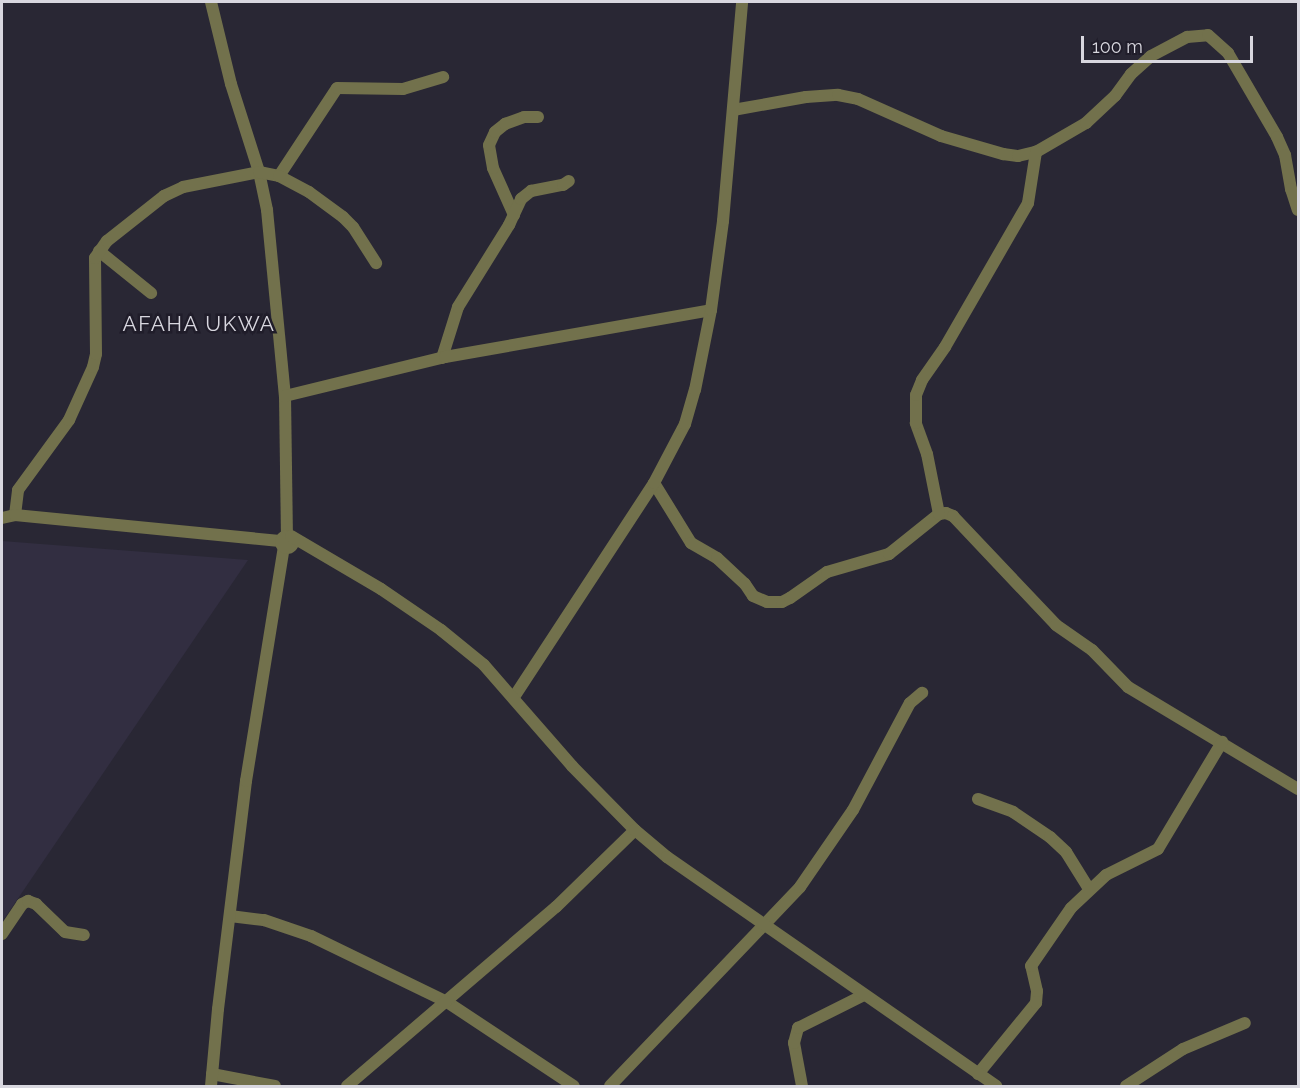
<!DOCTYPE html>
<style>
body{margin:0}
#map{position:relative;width:1300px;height:1088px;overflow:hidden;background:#292734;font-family:Raleway,sans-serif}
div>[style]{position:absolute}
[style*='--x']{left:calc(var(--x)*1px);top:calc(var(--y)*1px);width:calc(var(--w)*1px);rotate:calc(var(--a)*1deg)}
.built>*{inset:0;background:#322e41}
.minor>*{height:12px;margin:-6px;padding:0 6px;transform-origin:6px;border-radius:6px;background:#72714c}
.tertiary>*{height:12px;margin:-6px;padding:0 6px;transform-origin:6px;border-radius:6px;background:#72714c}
.tertiary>.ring{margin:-6px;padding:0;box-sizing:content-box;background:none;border:12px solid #72714c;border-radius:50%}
span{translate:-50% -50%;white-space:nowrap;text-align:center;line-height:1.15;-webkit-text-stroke:5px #201d2a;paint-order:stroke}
.quarter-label{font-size:21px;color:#d8d7df;letter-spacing:1.5px}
.frame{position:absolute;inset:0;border:3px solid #d8d7df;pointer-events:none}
.scale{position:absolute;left:1081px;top:36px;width:172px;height:27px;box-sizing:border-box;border:3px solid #d8d7df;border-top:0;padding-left:8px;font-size:18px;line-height:21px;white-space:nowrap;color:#d8d7df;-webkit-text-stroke:4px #201d2a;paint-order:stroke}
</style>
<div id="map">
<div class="built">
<div style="clip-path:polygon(2px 541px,248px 560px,2px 922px)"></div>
</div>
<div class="minor">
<div style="--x:211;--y:2;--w:84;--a:76.3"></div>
<div style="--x:231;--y:84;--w:92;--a:72.3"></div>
<div style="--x:259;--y:172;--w:39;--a:78"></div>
<div style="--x:267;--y:210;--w:187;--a:84.5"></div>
<div style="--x:285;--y:396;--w:139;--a:89.2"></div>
<div style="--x:733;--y:110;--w:74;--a:-10.1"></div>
<div style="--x:806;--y:97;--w:32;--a:-4"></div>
<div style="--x:838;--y:95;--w:20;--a:11"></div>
<div style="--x:858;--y:99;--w:91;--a:24"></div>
<div style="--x:941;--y:136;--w:65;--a:16.2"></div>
<div style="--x:1003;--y:154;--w:15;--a:8"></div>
<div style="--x:1018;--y:156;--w:18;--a:-13"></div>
<div style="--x:1036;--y:152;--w:58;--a:-30.1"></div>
<div style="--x:1086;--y:123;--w:40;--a:-43"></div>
<div style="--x:1115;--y:96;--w:27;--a:-54"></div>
<div style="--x:1131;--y:74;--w:27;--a:-42"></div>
<div style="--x:1151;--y:56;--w:41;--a:-27.8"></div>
<div style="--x:1187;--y:37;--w:21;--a:-5"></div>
<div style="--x:1208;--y:35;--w:27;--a:42"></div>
<div style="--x:1228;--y:53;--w:97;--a:59.7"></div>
<div style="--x:1277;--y:137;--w:20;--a:66"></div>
<div style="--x:1285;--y:155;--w:35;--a:80"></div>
<div style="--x:1291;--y:189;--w:22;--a:72"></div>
<div style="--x:279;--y:176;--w:105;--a:-56.6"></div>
<div style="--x:337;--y:88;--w:66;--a:0.9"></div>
<div style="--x:403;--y:89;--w:42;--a:-16.7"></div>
<div style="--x:514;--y:215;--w:51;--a:-114.1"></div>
<div style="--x:493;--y:168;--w:23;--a:-100"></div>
<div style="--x:489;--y:145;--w:14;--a:-65"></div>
<div style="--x:495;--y:132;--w:13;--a:-39"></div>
<div style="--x:505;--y:124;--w:20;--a:-20"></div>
<div style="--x:524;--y:117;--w:14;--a:0"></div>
<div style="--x:99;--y:251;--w:67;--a:38.9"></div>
<div style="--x:442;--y:358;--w:53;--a:-72.6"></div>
<div style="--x:458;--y:307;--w:97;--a:-58.1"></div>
<div style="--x:509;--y:225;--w:29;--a:-65"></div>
<div style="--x:521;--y:199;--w:13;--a:-39"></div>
<div style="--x:531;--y:191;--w:33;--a:-11"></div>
<div style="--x:563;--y:185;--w:7;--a:-34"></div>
<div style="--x:285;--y:396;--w:165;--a:-13.7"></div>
<div style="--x:445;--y:357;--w:270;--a:-10"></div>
<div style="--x:654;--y:483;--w:70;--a:58.3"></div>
<div style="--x:691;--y:543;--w:30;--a:30"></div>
<div style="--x:717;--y:558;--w:38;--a:43"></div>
<div style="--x:745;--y:584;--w:14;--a:56"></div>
<div style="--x:753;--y:596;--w:15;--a:23"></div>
<div style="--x:767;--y:602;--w:15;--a:0"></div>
<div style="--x:782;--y:602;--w:9;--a:-27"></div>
<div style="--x:790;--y:598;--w:45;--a:-35.1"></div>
<div style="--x:827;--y:572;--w:65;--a:-16.2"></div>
<div style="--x:889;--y:554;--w:64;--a:-38.7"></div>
<div style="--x:939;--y:514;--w:7;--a:-8"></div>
<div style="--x:946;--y:513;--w:8;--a:23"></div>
<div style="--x:953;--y:516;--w:150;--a:46.6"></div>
<div style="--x:1056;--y:625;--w:44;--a:34.8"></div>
<div style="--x:1092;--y:650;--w:52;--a:45.8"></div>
<div style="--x:1128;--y:687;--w:198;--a:31"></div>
<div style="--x:939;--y:514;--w:61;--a:-101.3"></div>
<div style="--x:927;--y:454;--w:33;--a:-110"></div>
<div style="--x:916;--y:423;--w:28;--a:-90"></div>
<div style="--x:916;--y:395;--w:16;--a:-68"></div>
<div style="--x:922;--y:380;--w:40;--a:-55.1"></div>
<div style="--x:945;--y:347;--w:166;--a:-60"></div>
<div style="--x:1028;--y:203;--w:52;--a:-81.1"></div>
<div style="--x:15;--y:515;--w:25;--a:-83"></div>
<div style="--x:18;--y:490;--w:87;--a:-53.9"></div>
<div style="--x:69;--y:420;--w:58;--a:-65.6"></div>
<div style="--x:93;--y:367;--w:13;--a:-77"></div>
<div style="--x:96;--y:354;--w:96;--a:-90.6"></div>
<div style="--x:95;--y:258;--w:21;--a:-55"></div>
<div style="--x:107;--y:241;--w:73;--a:-38.3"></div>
<div style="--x:164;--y:196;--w:21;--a:-25"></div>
<div style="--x:183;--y:187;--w:77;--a:-11.2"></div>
<div style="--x:259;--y:172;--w:20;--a:11"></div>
<div style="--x:279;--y:176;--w:34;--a:28"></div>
<div style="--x:309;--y:192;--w:42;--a:36.3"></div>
<div style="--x:343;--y:217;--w:14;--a:45"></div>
<div style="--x:353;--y:227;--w:43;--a:57.4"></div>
<div style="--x:514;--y:697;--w:256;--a:-56.8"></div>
<div style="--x:654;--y:483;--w:67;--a:-62.3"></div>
<div style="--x:685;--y:424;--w:35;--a:-74"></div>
<div style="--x:695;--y:390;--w:82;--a:-78.7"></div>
<div style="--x:711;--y:310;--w:90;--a:-82.3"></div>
<div style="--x:723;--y:221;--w:220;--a:-85"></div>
<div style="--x:978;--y:799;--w:37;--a:20"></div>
<div style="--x:1013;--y:812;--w:45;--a:34"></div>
<div style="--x:1050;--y:837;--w:22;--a:43"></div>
<div style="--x:1066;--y:852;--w:44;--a:58.1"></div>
<div style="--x:230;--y:916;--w:34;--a:7"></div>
<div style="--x:264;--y:920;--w:50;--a:18.8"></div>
<div style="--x:311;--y:936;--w:151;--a:25.9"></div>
<div style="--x:447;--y:1002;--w:152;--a:33.5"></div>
<div style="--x:2;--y:934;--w:36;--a:-56"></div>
<div style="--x:22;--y:904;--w:7;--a:-27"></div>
<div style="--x:28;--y:901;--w:9;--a:21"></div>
<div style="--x:36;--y:904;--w:40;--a:44"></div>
<div style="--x:65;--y:932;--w:19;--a:9"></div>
<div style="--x:212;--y:1074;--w:64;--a:10.8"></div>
<div style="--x:978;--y:1074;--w:92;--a:-50.8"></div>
<div style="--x:1036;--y:1003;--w:12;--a:-85"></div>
<div style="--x:1037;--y:991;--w:26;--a:-103"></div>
<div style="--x:1031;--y:966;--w:70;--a:-55.4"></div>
<div style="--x:1071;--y:908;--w:48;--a:-43.3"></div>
<div style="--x:1106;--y:875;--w:58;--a:-26.6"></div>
<div style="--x:1158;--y:849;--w:125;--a:-59.1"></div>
<div style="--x:211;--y:1086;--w:77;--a:-84.8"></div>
<div style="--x:218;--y:1009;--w:230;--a:-83"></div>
<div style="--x:246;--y:781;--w:237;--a:-80.8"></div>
<div style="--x:347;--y:1086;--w:275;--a:-40.6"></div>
<div style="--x:556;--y:907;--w:110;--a:-44.3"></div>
<div style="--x:610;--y:1086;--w:275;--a:-46.3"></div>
<div style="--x:800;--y:887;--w:93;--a:-55.5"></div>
<div style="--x:853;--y:810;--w:121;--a:-62"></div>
<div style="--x:910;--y:703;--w:16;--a:-40"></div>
<div style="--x:802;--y:1086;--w:44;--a:-100.5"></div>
<div style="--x:794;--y:1043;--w:16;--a:-75"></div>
<div style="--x:798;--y:1028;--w:74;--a:-26.6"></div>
<div style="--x:1126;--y:1086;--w:68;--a:-33"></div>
<div style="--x:1183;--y:1049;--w:67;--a:-22.8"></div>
</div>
<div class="tertiary">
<div style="--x:2;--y:518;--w:13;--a:-13"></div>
<div style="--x:15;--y:515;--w:266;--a:5.6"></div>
<div class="ring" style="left:281px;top:536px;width:0;height:0"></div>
<div style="--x:291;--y:536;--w:104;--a:30.5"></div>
<div style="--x:381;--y:589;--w:73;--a:34.3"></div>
<div style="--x:441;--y:630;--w:55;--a:39.1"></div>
<div style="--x:484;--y:665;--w:134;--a:48.9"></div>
<div style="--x:572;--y:766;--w:90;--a:45.5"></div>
<div style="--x:635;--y:830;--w:42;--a:40.2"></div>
<div style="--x:667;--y:857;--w:401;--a:34.8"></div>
</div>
<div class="quarter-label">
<span style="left:199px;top:324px">AFAHA UKWA</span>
</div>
<div class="frame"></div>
<div class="scale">100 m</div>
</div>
